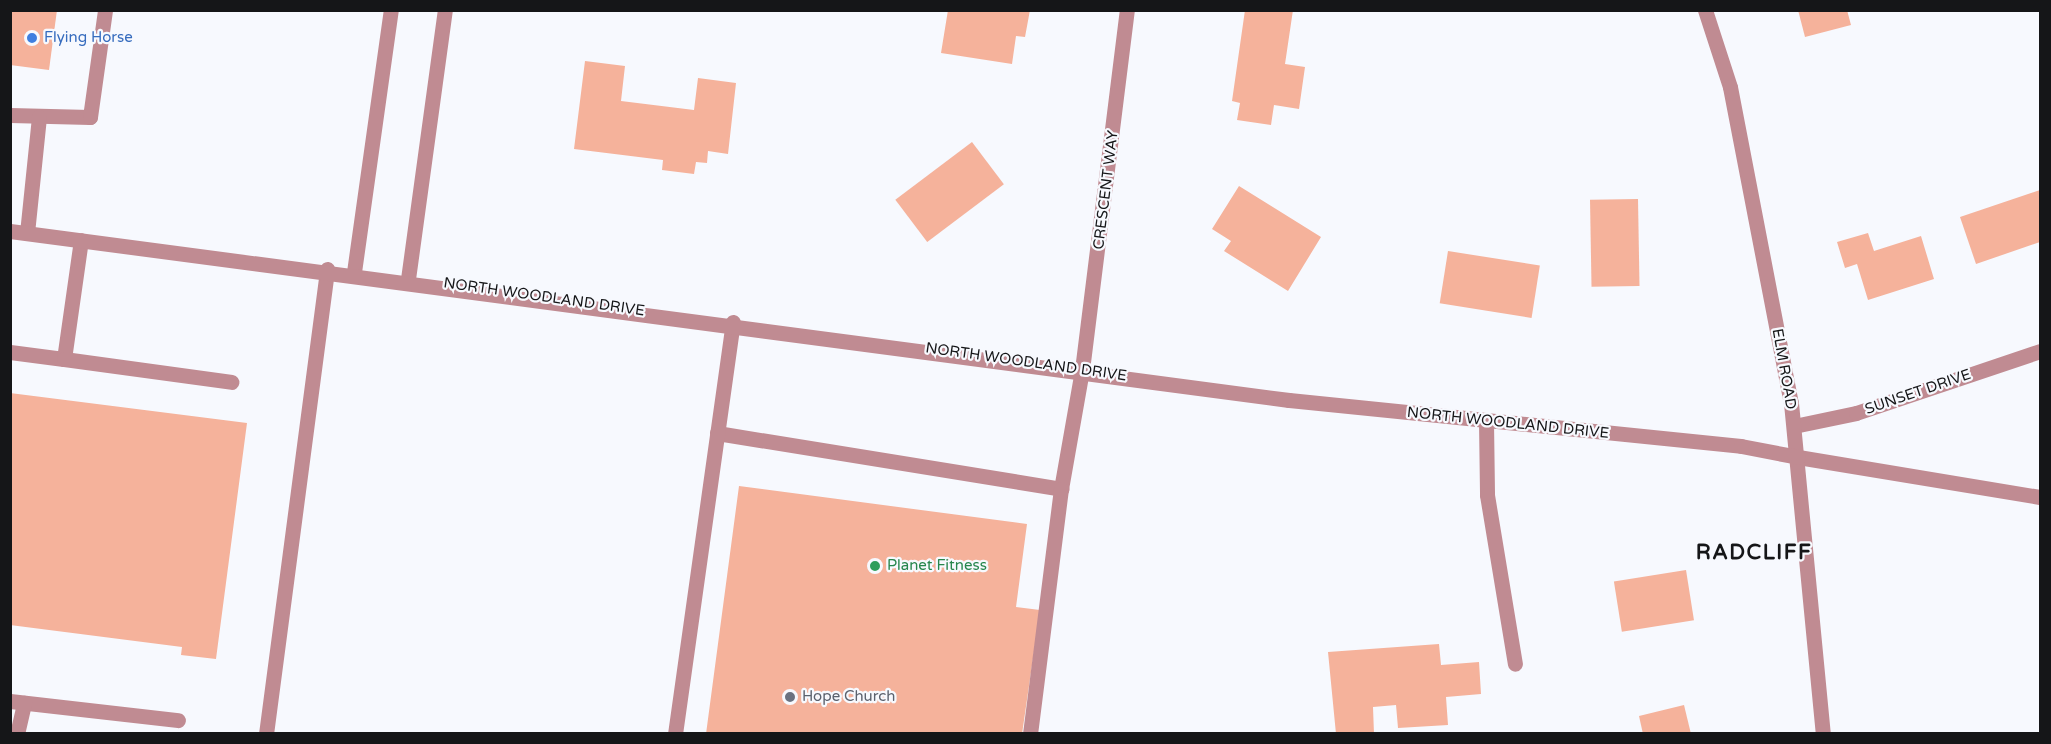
<!DOCTYPE html>
<style>
body{margin:0}
#map{position:relative;width:2051px;height:744px;overflow:hidden;background:#f7f9fe;font-family:"Varela Round",sans-serif}
div>[style]{position:absolute}
[style*='--x']{left:calc(var(--x)*1px);top:calc(var(--y)*1px);width:calc(var(--w)*1px);rotate:calc(var(--a)*1deg)}
.building>*{inset:0;background:#f5b29b;transform-origin:0 0}
.service>*{height:15px;margin:-7.5px;padding:0 7.5px;transform-origin:7.5px;border-radius:7.5px;background:#c08b92}
.minor>*{height:15px;margin:-7.5px;padding:0 7.5px;transform-origin:7.5px;border-radius:7.5px;background:#c08b92}
.tertiary>*{height:15px;margin:-7.5px;padding:0 7.5px;transform-origin:7.5px;border-radius:7.5px;background:#c08b92}
.dots>*{width:16px;height:16px;translate:-50% -50%;box-sizing:border-box;border:3px solid #f7f9fe;border-radius:50%}
span{translate:-50% -50%;white-space:nowrap;text-align:center;line-height:1.15;-webkit-text-stroke:4.5px #f7f9fe;paint-order:stroke}
.shop-label{font-size:15px;color:#366cbe}
.left{translate:0 -50%;text-align:left}
.street-label{font-size:15px;color:#151618}
.leisure-label{font-size:15px;color:#27864d}
.worship-label{font-size:15px;color:#5b616d}
.district-label{font-size:21px;color:#151618;font-weight:700;letter-spacing:1.5px}
.frame{position:absolute;inset:0;border:12px solid #151618;pointer-events:none}
</style>
<div id="map">
<div class="building">
<div style="clip-path:polygon(10px 10px,57px 10px,49px 70px,10px 65px)"></div>
<div style="clip-path:polygon(948px 10px,1030px 10px,1025px 37px,1016px 36px,1012px 64px,941px 53px)"></div>
<div style="clip-path:polygon(1245px 10px,1293px 10px,1285px 64px,1305px 67px,1299px 109px,1274px 105px,1271px 125px,1237px 120px,1240px 103px,1232px 101px)"></div>
<div style="clip-path:polygon(1798px 10px,1847px 10px,1851px 25px,1805px 37px)"></div>
<div style="clip-path:polygon(585px 61px,625px 66px,621px 101px,694px 110px,698px 78px,736px 83px,728px 154px,708px 151px,707px 163px,696px 162px,694px 174px,662px 170px,663px 160px,574px 149px)"></div>
<div style="left:972px;top:142px;width:53px;height:96px;rotate:53deg"></div>
<div style="clip-path:polygon(1239px 186px,1321px 237px,1288px 291px,1224px 251px,1231px 241px,1212px 229px)"></div>
<div style="clip-path:polygon(2040px 190px,2040px 242px,1976px 264px,1960px 217px)"></div>
<div style="left:1638px;top:199px;width:87px;height:48px;rotate:89deg"></div>
<div style="clip-path:polygon(1868px 233px,1874px 251px,1921px 236px,1934px 279px,1868px 300px,1857px 264px,1845px 268px,1837px 242px)"></div>
<div style="left:1448px;top:251px;width:93px;height:53px;rotate:9deg"></div>
<div style="clip-path:polygon(10px 393px,247px 423px,216px 659px,181px 655px,182px 647px,10px 625px)"></div>
<div style="clip-path:polygon(739px 486px,1027px 524px,1016px 607px,1040px 610px,1022px 734px,706px 734px)"></div>
<div style="left:1686px;top:570px;width:51px;height:73px;rotate:81deg"></div>
<div style="clip-path:polygon(1439px 644px,1441px 665px,1479px 662px,1481px 694px,1446px 697px,1448px 725px,1398px 728px,1396px 705px,1373px 707px,1374px 734px,1336px 734px,1328px 652px)"></div>
<div style="clip-path:polygon(1684px 705px,1691px 734px,1643px 734px,1639px 716px)"></div>
</div>
<div class="service">
<div style="--x:10;--y:115;--w:80;--a:1.4"></div>
<div style="--x:90;--y:117;--w:108;--a:-82"></div>
<div style="--x:27;--y:233;--w:117;--a:-84.1"></div>
<div style="--x:354;--y:272;--w:265;--a:-82"></div>
<div style="--x:408;--y:279;--w:272;--a:-82.2"></div>
<div style="--x:10;--y:352;--w:54;--a:7.4"></div>
<div style="--x:64;--y:359;--w:120;--a:-81.9"></div>
<div style="--x:64;--y:359;--w:169;--a:7.8"></div>
<div style="--x:1486;--y:421;--w:74;--a:89.2"></div>
<div style="--x:1487;--y:495;--w:171;--a:80.6"></div>
<div style="--x:717;--y:433;--w:349;--a:9.2"></div>
<div style="--x:1061;--y:489;--w:121;--a:-80"></div>
<div style="--x:10;--y:701;--w:169;--a:6.5"></div>
<div style="--x:17;--y:734;--w:32;--a:-77"></div>
<div style="--x:266;--y:734;--w:469;--a:-82.5"></div>
<div style="--x:675;--y:734;--w:416;--a:-82"></div>
<div style="--x:1030;--y:734;--w:247;--a:-82.8"></div>
</div>
<div class="minor">
<div style="--x:1082;--y:370;--w:363;--a:-82.9"></div>
<div style="--x:1794;--y:426;--w:63;--a:-11.8"></div>
<div style="--x:1856;--y:413;--w:194;--a:-18.6"></div>
<div style="--x:1798;--y:457;--w:245;--a:9.4"></div>
</div>
<div class="tertiary">
<div style="--x:1705;--y:10;--w:81;--a:72"></div>
<div style="--x:1730;--y:87;--w:322;--a:79.1"></div>
<div style="--x:1791;--y:403;--w:333;--a:84.5"></div>
<div style="--x:10;--y:231;--w:1290;--a:7.53"></div>
<div style="--x:1289;--y:400;--w:454;--a:5.8"></div>
<div style="--x:1741;--y:446;--w:58;--a:10.9"></div>
</div>
<div class="dots">
<div style="left:32px;top:38px;background:#3f7fe0"></div>
<div style="left:875px;top:566px;background:#2e9e5b"></div>
<div style="left:790px;top:697px;background:#6b7280"></div>
</div>
<div class="shop-label">
<span class="left" style="left:44px;top:38px">Flying Horse</span>
</div>
<div class="street-label">
<span style="left:1106px;top:190px;rotate:-83deg">CRESCENT WAY</span>
<span style="left:544px;top:297px;rotate:8deg">NORTH WOODLAND DRIVE</span>
<span style="left:1026px;top:362px;rotate:8deg">NORTH WOODLAND DRIVE</span>
<span style="left:1784px;top:369px;rotate:80deg">ELM ROAD</span>
<span style="left:1918px;top:392px;rotate:-19deg">SUNSET DRIVE</span>
<span style="left:1508px;top:423px;rotate:6deg">NORTH WOODLAND DRIVE</span>
</div>
<div class="leisure-label">
<span class="left" style="left:887px;top:566px">Planet Fitness</span>
</div>
<div class="worship-label">
<span class="left" style="left:802px;top:697px">Hope Church</span>
</div>
<div class="district-label">
<span style="left:1754px;top:553px">RADCLIFF</span>
</div>
<div class="frame"></div>
</div>
